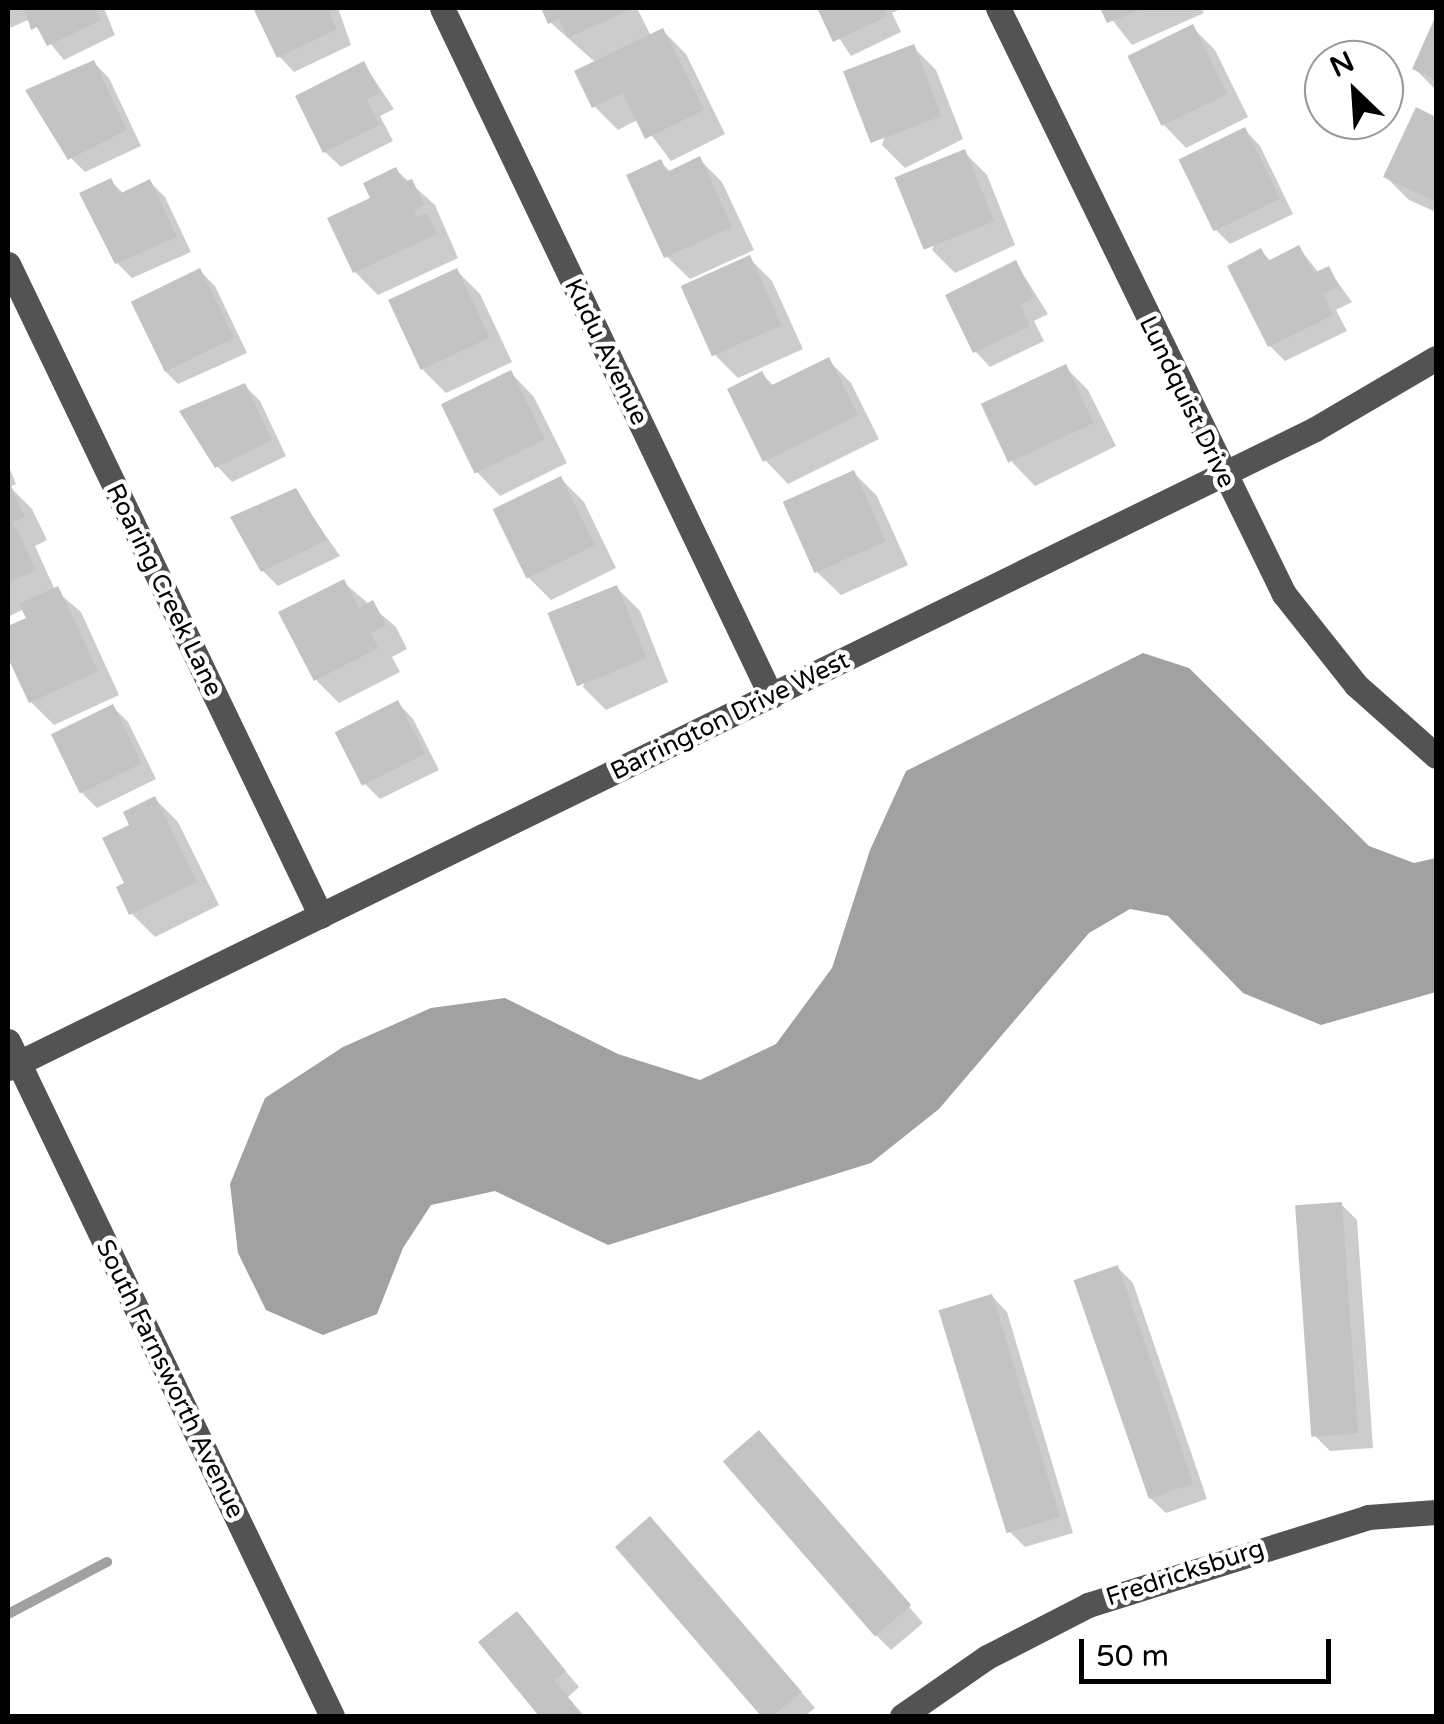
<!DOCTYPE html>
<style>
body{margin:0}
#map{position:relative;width:1444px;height:1724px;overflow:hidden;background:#fff;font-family:"Varela Round",sans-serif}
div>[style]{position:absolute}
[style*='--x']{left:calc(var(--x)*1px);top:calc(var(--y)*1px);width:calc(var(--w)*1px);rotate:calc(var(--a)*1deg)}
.water>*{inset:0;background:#a1a1a1}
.shadow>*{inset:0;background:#0003}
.stream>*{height:10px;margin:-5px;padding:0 5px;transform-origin:5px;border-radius:5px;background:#a1a1a1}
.building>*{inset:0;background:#c3c3c3;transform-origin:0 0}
.minor>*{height:25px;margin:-12.5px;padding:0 12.5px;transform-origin:12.5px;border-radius:12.5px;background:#535353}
span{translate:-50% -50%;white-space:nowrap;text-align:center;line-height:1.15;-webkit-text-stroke:9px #fff;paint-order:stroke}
.street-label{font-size:25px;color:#000}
.frame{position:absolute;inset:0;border:10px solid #000;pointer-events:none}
.north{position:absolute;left:1304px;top:40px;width:100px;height:100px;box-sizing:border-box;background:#fff;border:2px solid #999;border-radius:50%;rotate:335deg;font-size:28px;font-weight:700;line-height:40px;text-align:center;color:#000}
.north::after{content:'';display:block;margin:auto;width:35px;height:45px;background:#000;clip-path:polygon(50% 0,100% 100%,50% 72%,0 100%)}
.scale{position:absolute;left:1079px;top:1639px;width:252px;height:45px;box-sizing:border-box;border:5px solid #000;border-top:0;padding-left:12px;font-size:30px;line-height:35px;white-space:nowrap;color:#000;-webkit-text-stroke:8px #fff;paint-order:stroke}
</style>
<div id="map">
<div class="water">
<div style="clip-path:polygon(1143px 653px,1189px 668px,1369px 846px,1414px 863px,1436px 858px,1436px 992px,1321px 1025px,1243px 993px,1168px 916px,1130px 909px,1089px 933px,939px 1109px,871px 1163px,608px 1245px,495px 1191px,431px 1205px,403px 1248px,377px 1314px,323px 1335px,266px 1310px,238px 1253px,230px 1184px,265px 1098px,343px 1047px,431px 1008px,505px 998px,618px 1054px,700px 1080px,776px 1044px,832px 968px,870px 850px,906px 771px)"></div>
</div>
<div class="shadow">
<div style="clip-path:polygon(8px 8px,104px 8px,115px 35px,64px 60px,30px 19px,8px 29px)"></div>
<div style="clip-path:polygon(256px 8px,338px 8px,351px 45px,294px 72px,279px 56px)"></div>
<div style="clip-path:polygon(543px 8px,637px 8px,651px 36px,663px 31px,686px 54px,725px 134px,671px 161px,639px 119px,618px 130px,594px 106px,596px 63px,550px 22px)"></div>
<div style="clip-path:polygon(819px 8px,903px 8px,892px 13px,901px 32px,851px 56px)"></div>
<div style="clip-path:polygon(1103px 8px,1201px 8px,1204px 13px,1132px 45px)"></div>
<div style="clip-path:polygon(1436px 21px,1436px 90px,1415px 69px)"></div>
<div style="clip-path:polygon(1192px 27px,1215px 50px,1248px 117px,1186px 148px,1163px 124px)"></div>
<div style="clip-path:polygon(913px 47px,936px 70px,963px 139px,905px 168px,882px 145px)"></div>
<div style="clip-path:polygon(94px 63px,109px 78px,141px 146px,85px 172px,69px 156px)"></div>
<div style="clip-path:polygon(364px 64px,394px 109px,380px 116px,393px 141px,341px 167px,325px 152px)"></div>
<div style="clip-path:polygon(1417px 111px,1436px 120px,1436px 212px,1409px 200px,1386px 177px)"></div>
<div style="clip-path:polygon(1245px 130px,1260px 146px,1293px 214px,1230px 244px,1215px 229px)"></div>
<div style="clip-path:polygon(964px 152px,987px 175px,1015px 245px,955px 273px,932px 250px)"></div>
<div style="clip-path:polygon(699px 159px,722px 182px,754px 250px,690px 279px,666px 256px,660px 162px,671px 172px)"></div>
<div style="clip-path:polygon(396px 170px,435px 205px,458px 258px,378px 295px,355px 272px,374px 200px)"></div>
<div style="clip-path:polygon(111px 181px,124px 194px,150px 182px,165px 197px,191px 252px,132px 278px,117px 263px)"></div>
<div style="clip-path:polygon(1299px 248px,1319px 273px,1328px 269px,1352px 302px,1336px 310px,1347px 331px,1285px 361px,1270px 346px,1261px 251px,1272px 262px)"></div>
<div style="clip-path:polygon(749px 258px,772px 281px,803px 349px,738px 378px,715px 355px)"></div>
<div style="clip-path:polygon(1016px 263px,1048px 314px,1034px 321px,1044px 341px,990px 367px,975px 351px)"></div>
<div style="clip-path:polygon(200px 271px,215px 286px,247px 353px,178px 384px,163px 369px)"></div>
<div style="clip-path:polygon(457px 271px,480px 294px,512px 362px,446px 393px,423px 370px)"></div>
<div style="clip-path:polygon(828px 360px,851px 383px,879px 439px,788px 484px,765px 460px,762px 374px,774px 386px)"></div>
<div style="clip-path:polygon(1065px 367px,1088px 390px,1116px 446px,1035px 486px,1012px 462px)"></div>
<div style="clip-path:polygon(511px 373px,534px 397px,567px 463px,500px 496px,477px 472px)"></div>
<div style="clip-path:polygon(245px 386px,260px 401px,286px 456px,232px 482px,217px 466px)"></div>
<div style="clip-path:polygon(8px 464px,16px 484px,10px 487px,32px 509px,47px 540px,35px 546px,55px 590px,81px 612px,119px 695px,54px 725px,31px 702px,8px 653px,8px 629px,29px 619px,24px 609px,8px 617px)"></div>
<div style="clip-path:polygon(854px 473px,877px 496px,908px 565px,841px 595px,817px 572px)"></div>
<div style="clip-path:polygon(561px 479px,584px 502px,616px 568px,551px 600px,528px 577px)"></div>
<div style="clip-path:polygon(295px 491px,340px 556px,278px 586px,263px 571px)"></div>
<div style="clip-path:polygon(343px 582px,396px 627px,407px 649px,392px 657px,400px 672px,339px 703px,316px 680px)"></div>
<div style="clip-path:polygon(617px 588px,640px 611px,668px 682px,606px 710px,583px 687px)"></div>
<div style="clip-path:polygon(398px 703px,413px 719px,439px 770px,380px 799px,365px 784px)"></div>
<div style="clip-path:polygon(113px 707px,128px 722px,156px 779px,97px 808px,82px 793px)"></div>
<div style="clip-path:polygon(155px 799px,178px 822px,219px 905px,155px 937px,131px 913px,127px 884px,133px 826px)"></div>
<div style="clip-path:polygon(1341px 1204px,1357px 1220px,1373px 1448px,1330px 1451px,1314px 1435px)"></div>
<div style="clip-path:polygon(1118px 1268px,1133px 1283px,1207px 1499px,1166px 1513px,1150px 1498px)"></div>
<div style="clip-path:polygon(992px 1296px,1007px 1312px,1073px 1533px,1025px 1547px,1010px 1532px)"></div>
<div style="clip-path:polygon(774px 1449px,923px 1623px,891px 1650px,876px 1635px)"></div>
<div style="clip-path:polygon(665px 1534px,815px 1708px,805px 1716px,764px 1716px,618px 1547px)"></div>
<div style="clip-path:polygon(517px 1614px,579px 1687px,568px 1697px,584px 1716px,542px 1716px,482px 1642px)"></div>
</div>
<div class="stream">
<div style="--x:8;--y:1614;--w:112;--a:-27.7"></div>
</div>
<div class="building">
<div style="clip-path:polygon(24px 8px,95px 8px,101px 20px,47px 46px,37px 27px,31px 30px)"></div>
<div style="clip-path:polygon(253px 8px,338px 8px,329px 12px,337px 29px,277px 58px)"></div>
<div style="clip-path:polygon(541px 8px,633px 8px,568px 38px,559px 19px,548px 24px)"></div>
<div style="clip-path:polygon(817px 8px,883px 8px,887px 16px,833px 42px)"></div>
<div style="clip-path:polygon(1100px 8px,1145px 8px,1107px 23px)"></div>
<div style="clip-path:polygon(1436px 15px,1436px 80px,1412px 69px)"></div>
<div style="left:1193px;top:24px;width:78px;height:73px;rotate:64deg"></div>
<div style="clip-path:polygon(663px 28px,704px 110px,645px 139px,623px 93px,592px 108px,574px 71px)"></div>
<div style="left:914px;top:44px;width:77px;height:76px;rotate:69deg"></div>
<div style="clip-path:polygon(94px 60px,127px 130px,68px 160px,25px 90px)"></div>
<div style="clip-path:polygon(364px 61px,380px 93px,367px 100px,379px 125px,323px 153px,295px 96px)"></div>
<div style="clip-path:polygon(1416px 107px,1436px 117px,1436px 202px,1383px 177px)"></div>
<div style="left:1245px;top:127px;width:80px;height:74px;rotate:64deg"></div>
<div style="left:965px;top:149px;width:78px;height:76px;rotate:68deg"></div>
<div style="clip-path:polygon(700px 156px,732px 227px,664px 258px,626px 175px,661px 159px,667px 172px)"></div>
<div style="clip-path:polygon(396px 167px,404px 182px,412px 179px,424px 205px,414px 210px,417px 217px,427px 213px,437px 234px,353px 273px,327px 218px,370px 198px,363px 183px)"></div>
<div style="clip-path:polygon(111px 178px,119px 194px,150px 179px,177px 237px,115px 264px,79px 193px)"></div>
<div style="clip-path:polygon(1299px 245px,1314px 273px,1329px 266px,1339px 286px,1323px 294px,1333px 315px,1268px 347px,1227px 266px,1261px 248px,1268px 261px)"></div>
<div style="left:750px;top:255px;width:77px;height:76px;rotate:66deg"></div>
<div style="clip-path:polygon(1016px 260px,1034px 298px,1020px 305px,1030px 326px,973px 353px,945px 295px)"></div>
<div style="left:200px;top:268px;width:78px;height:77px;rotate:64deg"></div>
<div style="left:457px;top:268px;width:77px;height:76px;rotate:65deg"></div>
<div style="clip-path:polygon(829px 357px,858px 415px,763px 462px,727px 389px,762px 371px,770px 386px)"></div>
<div style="left:1066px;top:364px;width:65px;height:94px;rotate:65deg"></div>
<div style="left:511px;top:370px;width:77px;height:78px;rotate:64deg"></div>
<div style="clip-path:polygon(245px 383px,272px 440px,215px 468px,179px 411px)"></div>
<div style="left:854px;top:470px;width:78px;height:78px;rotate:66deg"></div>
<div style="left:561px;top:476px;width:77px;height:76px;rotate:64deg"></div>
<div style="clip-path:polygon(8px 479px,25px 517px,13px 522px,36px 570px,8px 583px)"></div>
<div style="clip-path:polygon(296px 488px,327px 540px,261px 572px,230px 517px)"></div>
<div style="clip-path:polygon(344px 579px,359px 608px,373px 600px,386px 625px,371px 633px,378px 648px,314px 681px,278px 612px)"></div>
<div style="left:617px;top:585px;width:79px;height:75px;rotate:68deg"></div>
<div style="clip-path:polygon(58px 586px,98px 671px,29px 703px,8px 658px,8px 626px,26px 618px,19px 604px)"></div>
<div style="left:398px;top:700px;width:60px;height:71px;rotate:63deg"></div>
<div style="left:113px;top:704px;width:66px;height:69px;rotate:64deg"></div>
<div style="clip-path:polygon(155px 796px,197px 882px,129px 915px,116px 887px,124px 883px,102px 838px,129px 825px,123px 812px)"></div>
<div style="left:1342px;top:1202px;width:232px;height:47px;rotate:86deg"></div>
<div style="left:1118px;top:1265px;width:231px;height:47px;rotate:71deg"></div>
<div style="left:992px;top:1294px;width:233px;height:56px;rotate:73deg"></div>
<div style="left:759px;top:1430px;width:232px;height:48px;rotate:49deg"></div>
<div style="clip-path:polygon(650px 1516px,802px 1692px,772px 1716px,761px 1716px,615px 1547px)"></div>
<div style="clip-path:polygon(517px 1611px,566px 1671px,554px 1680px,583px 1716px,539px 1716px,478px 1642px)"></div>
</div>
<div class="minor">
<div style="--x:442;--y:8;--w:763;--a:64.44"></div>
<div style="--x:998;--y:8;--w:652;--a:63.99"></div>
<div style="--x:1284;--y:594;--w:116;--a:51.6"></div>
<div style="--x:1356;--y:685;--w:107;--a:41.6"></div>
<div style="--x:8;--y:264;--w:723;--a:64.36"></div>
<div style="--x:8;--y:1041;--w:749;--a:64.36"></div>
<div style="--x:8;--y:1068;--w:1455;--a:-26.05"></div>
<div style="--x:1315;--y:429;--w:140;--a:-30.4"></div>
<div style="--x:902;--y:1716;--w:103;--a:-34.8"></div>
<div style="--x:987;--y:1657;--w:114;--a:-27.2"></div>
<div style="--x:1088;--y:1605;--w:294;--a:-17.4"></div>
<div style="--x:1368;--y:1517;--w:68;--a:-4.2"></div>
</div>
<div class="street-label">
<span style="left:606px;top:352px;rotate:64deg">Kudu Avenue</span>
<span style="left:1187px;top:402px;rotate:64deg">Lundquist Drive</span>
<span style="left:164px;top:590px;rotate:64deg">Roaring Creek Lane</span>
<span style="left:730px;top:716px;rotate:-26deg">Barrington Drive West</span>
<span style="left:170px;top:1379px;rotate:64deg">South Farnsworth Avenue</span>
<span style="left:1185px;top:1573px;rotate:-18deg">Fredricksburg</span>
</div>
<div class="frame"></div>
<div class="north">N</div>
<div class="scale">50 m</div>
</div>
